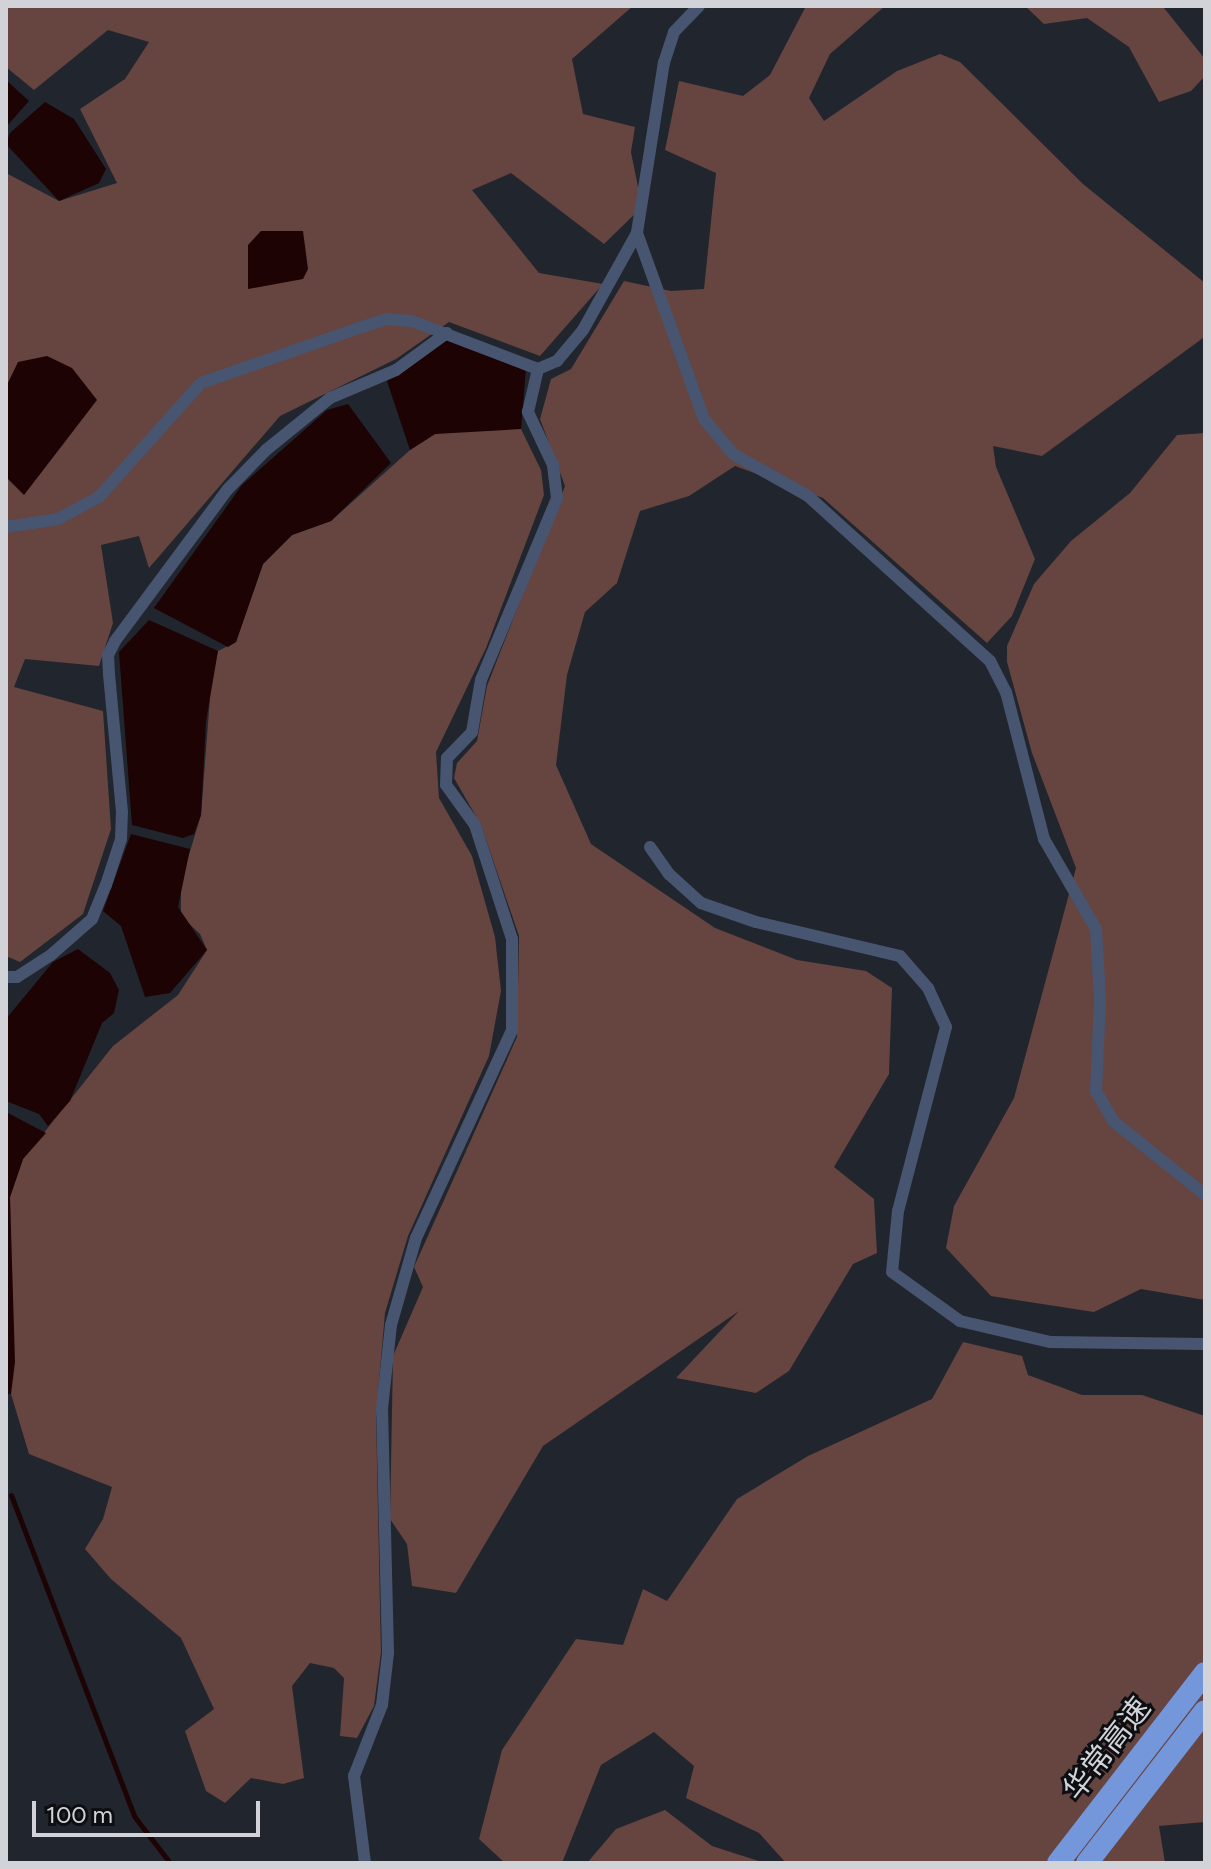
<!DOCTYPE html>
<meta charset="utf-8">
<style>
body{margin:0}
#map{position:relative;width:1211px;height:1869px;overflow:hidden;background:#21252d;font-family:Figtree,"Noto Sans SC",sans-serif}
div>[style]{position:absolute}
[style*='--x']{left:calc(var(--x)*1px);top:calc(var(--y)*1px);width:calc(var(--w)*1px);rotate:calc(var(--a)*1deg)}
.forest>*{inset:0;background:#664440}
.water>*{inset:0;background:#1d0303}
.stream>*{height:5px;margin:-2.5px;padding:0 2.5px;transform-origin:2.5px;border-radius:2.5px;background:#1d0303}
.minor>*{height:12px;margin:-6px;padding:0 6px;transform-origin:6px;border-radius:6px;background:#475571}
.motorway>*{height:22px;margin:-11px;padding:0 11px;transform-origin:11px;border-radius:11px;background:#7496da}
span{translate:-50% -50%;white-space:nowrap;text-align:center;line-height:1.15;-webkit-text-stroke:6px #0d0e12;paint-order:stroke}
.street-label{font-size:30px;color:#d1d3d8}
.frame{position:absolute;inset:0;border:8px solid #d1d3d8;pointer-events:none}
.scale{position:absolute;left:32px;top:1801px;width:228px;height:36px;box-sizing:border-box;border:4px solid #d1d3d8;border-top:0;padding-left:10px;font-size:24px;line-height:28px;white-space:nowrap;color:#d1d3d8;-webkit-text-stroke:6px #0d0e12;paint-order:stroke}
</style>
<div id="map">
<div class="forest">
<div style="clip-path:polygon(6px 6px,633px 6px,572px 59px,583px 114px,635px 127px,631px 152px,642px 207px,604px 244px,511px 173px,472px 190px,539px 273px,603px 284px,540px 356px,449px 322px,396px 359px,280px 416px,149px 568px,139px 536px,101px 545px,113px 623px,99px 666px,25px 659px,14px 687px,103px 711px,111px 829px,83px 914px,20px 962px,6px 956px,6px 173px,59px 201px,117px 183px,80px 109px,125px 79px,149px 42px,108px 30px,34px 90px,6px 67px)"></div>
<div style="clip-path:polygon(806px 6px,885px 6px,830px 54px,809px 98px,824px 121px,897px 71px,940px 54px,960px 62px,1083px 184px,1205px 283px,1203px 338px,1042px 456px,993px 446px,996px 467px,1035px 559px,1012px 616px,987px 643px,823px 498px,735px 466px,689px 496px,640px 511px,617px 583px,585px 612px,567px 675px,556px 765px,591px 844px,715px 928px,797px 960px,866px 971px,892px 988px,889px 1074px,834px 1167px,874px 1199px,877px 1253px,853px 1264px,789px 1371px,756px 1393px,676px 1378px,739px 1311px,543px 1446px,456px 1593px,412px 1586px,407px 1544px,390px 1519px,393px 1356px,423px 1287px,414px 1267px,517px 1037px,519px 936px,481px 825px,454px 778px,457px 763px,477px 741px,487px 686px,565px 486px,540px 419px,551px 379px,571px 369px,624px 281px,671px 291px,704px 289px,716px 173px,665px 150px,679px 81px,743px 96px,770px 75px)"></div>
<div style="clip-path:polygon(1025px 6px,1205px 6px,1164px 8px,1205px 59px,1205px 76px,1191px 91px,1159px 102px,1129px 47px,1087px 18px,1044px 24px)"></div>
<div style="clip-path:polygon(477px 427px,521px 429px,541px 470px,544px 495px,486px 648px,436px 752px,439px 798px,472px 856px,495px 937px,501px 991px,489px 1056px,408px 1236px,385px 1313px,376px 1416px,381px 1652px,374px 1706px,357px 1738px,340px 1736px,344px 1678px,334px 1668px,310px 1663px,292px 1686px,304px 1778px,283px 1784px,251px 1778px,225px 1803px,206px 1791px,185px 1731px,214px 1709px,181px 1638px,111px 1579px,85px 1549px,103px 1519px,112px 1487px,29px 1454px,11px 1394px,10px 1197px,23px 1159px,113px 1046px,178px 995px,207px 950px,200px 934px,181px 916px,181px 881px,201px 815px,212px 671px,218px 651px,236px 642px,263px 564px,292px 535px,331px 521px,410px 450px,435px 434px)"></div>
<div style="clip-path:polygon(1205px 433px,1205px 1300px,1141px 1289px,1094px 1312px,991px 1296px,946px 1248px,954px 1206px,1014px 1098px,1076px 868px,1032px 753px,1007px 662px,1007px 646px,1034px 584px,1071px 541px,1130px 493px,1177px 435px)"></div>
<div style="clip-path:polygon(963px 1342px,1022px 1356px,1028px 1375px,1082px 1395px,1142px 1395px,1205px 1416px,1205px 1822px,1159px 1826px,1165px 1863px,786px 1863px,759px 1833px,686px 1798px,694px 1766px,654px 1732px,601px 1765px,562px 1863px,505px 1863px,479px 1839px,502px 1750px,576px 1639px,623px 1645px,643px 1589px,667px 1601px,737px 1499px,808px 1456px,932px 1399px)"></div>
<div style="clip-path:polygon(665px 1810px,712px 1846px,765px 1863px,587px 1863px,616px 1829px)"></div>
</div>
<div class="water">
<div style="clip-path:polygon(6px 80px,29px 101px,6px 127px)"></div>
<div style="clip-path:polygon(45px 102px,74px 119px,106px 169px,99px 183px,59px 201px,6px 144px,10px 133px)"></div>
<div style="clip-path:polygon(261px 231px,303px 231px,308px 269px,303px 279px,248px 289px,248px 245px)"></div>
<div style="clip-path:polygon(444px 338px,526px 368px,521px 429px,435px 434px,410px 450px,387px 381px)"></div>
<div style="clip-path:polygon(47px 356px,72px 368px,97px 400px,24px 495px,6px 477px,6px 387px,18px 362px)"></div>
<div style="clip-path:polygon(348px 404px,391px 463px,331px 521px,292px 535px,263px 564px,236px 642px,228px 647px,154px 608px,242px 485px,327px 410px)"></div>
<div style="clip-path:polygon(149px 620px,218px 651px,206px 721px,201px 815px,194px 834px,183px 838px,132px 825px,119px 652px)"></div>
<div style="clip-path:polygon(131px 834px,190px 849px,178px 907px,207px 950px,170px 993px,145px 997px,121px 926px,103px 911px)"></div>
<div style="clip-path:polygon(78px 949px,110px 973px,119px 990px,114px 1013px,102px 1023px,70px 1101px,48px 1126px,39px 1114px,6px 1101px,6px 1019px,53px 962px)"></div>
<div style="clip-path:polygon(6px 1112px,46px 1133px,23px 1159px,10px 1197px,15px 1362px,11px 1394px,6px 1394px)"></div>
</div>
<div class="stream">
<div style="--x:11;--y:1495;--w:344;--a:69"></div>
<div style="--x:134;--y:1816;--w:59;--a:52.5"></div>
</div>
<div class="minor">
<div style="--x:699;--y:6;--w:36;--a:134"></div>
<div style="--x:674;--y:32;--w:32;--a:108"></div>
<div style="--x:664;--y:62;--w:173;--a:99"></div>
<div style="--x:637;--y:233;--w:198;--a:70.2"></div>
<div style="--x:704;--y:419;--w:45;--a:50.4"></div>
<div style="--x:733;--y:454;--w:86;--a:29.2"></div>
<div style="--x:808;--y:496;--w:246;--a:42.2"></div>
<div style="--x:990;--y:661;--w:35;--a:63"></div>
<div style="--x:1006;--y:692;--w:152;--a:75.5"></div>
<div style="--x:1044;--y:839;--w:104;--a:60"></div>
<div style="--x:1096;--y:929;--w:71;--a:86.8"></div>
<div style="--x:1100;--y:1000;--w:91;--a:92.5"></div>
<div style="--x:1096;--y:1091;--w:34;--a:60"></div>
<div style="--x:1113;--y:1121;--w:118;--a:38.8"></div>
<div style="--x:6;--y:527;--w:53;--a:-8.7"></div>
<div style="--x:58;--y:519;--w:47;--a:-28.2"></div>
<div style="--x:99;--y:497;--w:153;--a:-48.2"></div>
<div style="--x:201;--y:383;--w:167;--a:-19.2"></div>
<div style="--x:359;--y:328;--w:29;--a:-18"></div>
<div style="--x:387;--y:319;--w:25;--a:5"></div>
<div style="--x:412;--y:321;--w:135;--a:20.9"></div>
<div style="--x:538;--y:369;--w:21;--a:-23"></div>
<div style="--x:557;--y:361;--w:40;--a:-50"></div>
<div style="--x:583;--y:330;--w:111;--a:-60.9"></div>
<div style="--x:650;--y:847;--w:33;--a:55"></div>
<div style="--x:669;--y:874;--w:43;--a:42.2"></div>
<div style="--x:701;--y:903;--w:58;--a:19.1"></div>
<div style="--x:756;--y:922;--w:148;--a:13.3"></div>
<div style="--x:900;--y:956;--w:43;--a:48.8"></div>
<div style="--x:928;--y:988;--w:43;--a:65.2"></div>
<div style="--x:946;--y:1027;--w:190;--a:104.6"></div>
<div style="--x:898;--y:1211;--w:61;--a:95.6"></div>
<div style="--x:892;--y:1272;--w:84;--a:35.8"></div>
<div style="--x:960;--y:1321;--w:92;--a:13.1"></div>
<div style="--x:1050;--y:1342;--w:155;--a:0.7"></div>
<div style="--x:6;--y:977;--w:11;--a:0"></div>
<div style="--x:17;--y:977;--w:40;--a:-32.9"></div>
<div style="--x:51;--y:955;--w:55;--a:-41.3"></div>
<div style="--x:92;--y:919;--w:37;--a:-68"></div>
<div style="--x:106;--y:885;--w:48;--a:-71.9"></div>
<div style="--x:121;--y:839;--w:27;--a:-88"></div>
<div style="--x:122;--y:812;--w:139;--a:-95.4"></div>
<div style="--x:109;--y:674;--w:19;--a:-93"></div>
<div style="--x:108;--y:655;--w:16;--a:-63"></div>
<div style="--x:115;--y:641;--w:189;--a:-53.4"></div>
<div style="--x:228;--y:489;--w:54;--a:-45.7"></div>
<div style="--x:266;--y:450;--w:82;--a:-39.1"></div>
<div style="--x:330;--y:398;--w:72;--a:-23"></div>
<div style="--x:396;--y:370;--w:63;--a:-36"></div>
<div style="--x:365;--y:1863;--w:88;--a:-97.2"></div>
<div style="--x:354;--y:1776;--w:76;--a:-68.5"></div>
<div style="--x:382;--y:1705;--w:52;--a:-83.4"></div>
<div style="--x:388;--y:1653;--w:244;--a:-91.4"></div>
<div style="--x:382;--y:1409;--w:84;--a:-83.9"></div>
<div style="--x:391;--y:1325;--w:91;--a:-74"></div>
<div style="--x:416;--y:1238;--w:229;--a:-65.2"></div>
<div style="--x:512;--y:1030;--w:91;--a:-90"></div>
<div style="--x:512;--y:939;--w:120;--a:-108"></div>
<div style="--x:475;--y:825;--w:49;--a:-125.9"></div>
<div style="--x:446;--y:785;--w:27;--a:-88"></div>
<div style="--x:447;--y:758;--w:36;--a:-46"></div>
<div style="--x:472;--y:732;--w:53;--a:-80.2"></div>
<div style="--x:481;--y:680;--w:197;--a:-67.3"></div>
<div style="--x:557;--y:498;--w:33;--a:-97"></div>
<div style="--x:553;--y:465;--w:59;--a:-115.3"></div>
<div style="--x:528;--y:412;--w:44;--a:-76.9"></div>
</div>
<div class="motorway">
<div style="--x:1058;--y:1863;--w:240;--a:-52.3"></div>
<div style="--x:1087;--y:1863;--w:192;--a:-52.2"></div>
</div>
<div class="street-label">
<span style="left:1107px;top:1749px;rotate:-52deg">华常高速</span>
</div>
<div class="frame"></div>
<div class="scale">100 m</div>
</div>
